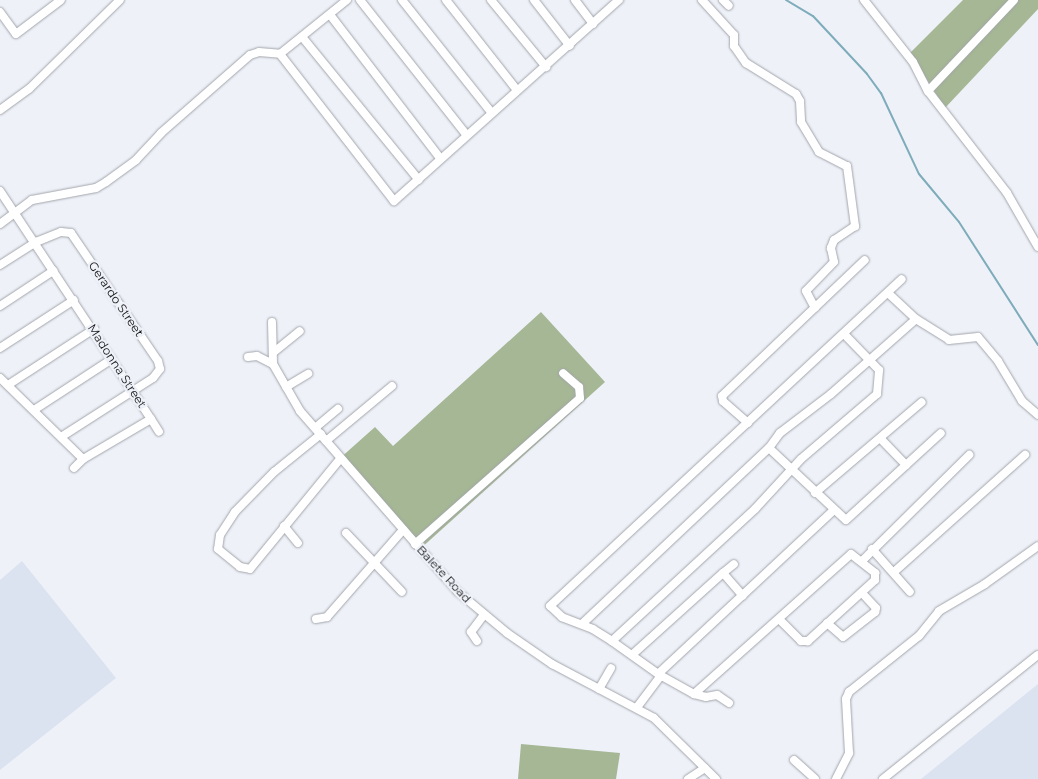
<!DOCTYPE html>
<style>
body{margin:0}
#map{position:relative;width:1038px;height:779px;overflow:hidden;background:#eef1f8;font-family:Montserrat,sans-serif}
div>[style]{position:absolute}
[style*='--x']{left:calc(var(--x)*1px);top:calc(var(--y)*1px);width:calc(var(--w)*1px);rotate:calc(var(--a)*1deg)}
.built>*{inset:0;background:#dce3f0}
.forest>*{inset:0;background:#a5b794}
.stream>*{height:2px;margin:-1px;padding:0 1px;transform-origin:1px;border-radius:1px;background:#7eacba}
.roads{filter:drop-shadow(0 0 1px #a2a5ab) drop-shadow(0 0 1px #a2a5ab)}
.minor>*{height:8px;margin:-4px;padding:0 4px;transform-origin:4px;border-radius:4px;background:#fff}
span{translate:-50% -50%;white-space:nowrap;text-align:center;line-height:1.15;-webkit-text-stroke:4.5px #eef1f8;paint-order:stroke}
.street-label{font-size:12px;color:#151618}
</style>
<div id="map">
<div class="built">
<div style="clip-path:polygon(22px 561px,116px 678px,0 770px,0 580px)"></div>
<div style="clip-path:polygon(1038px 684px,1038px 779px,921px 779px)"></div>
</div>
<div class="forest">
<div style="clip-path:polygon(963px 0,1038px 0,1038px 9px,945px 108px,910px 53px)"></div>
<div style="clip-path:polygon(541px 312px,605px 382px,420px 549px,338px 460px,375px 427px,393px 446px)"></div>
<div style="clip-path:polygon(521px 744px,620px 753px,616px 779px,518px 779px)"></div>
</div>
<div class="stream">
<div style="--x:786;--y:0;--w:31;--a:31"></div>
<div style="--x:813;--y:16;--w:79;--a:47"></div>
<div style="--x:867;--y:74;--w:24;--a:54"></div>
<div style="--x:881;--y:93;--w:89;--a:64.9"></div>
<div style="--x:919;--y:174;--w:62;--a:50.2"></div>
<div style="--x:959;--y:222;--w:146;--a:57.3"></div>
</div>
<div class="roads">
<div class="minor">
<div style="--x:360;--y:0;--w:171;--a:51.7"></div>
<div style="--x:402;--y:0;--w:143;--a:51.5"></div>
<div style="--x:446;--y:0;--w:113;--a:51.8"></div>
<div style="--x:491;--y:0;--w:87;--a:50.6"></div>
<div style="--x:534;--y:0;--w:58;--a:52"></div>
<div style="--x:575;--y:0;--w:30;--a:53"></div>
<div style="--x:702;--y:0;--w:47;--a:47.6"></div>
<div style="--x:734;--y:35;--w:11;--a:90"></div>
<div style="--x:734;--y:46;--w:21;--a:55"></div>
<div style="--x:746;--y:63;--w:59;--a:31.8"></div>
<div style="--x:796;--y:94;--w:8;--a:60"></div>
<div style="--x:800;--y:101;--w:21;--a:87"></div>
<div style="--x:801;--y:122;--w:35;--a:59"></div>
<div style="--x:819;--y:152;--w:31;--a:27"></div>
<div style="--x:847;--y:166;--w:61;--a:82.4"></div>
<div style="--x:855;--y:226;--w:25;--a:146"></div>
<div style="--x:834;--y:240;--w:9;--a:111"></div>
<div style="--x:831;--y:248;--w:14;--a:78"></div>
<div style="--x:834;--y:262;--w:40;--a:134"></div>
<div style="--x:806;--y:291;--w:19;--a:62"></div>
<div style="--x:723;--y:0;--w:8;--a:45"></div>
<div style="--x:864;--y:0;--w:79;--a:51.7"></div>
<div style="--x:913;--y:62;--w:33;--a:63"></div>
<div style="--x:928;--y:91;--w:129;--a:52.2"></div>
<div style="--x:1007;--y:193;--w:62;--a:60.1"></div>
<div style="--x:0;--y:12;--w:27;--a:54"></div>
<div style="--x:16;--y:34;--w:56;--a:-37.1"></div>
<div style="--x:331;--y:16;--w:179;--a:52.5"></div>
<div style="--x:303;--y:38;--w:183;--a:50.8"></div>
<div style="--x:280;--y:54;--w:86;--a:-38.9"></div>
<div style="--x:928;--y:91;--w:125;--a:-46.6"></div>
<div style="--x:0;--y:110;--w:36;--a:-36"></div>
<div style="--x:29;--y:89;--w:127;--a:-44.4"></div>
<div style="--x:0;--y:191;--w:273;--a:56.5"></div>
<div style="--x:151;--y:419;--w:79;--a:149.5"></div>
<div style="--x:83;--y:459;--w:116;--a:-135.7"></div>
<div style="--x:0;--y:224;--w:40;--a:-37"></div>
<div style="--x:32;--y:200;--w:65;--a:-10.6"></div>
<div style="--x:96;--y:188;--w:12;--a:-31"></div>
<div style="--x:106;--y:182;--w:37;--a:-36"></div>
<div style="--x:136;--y:160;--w:37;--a:-47"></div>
<div style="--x:161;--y:133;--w:118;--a:-41.2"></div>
<div style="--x:250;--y:55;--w:9;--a:-18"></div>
<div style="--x:259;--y:52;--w:21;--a:5"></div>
<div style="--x:280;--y:54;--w:186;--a:52.2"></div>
<div style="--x:394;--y:201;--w:302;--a:-41.8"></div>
<div style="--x:0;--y:265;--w:43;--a:-32.6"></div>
<div style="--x:36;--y:242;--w:27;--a:-22"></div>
<div style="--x:61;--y:232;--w:10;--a:6"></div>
<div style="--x:71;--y:233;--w:155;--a:55.8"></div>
<div style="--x:158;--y:361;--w:8;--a:76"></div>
<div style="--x:160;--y:369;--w:11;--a:128"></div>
<div style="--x:153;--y:378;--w:109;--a:147.3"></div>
<div style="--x:888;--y:293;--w:38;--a:43"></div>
<div style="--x:0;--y:306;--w:64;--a:-33.4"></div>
<div style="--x:272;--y:322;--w:42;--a:88.6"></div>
<div style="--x:273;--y:364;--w:54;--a:60.1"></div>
<div style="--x:300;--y:411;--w:240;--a:48.9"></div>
<div style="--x:458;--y:592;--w:64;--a:39.9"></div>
<div style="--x:507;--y:633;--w:55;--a:34.6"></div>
<div style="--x:552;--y:664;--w:115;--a:27.9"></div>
<div style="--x:654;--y:718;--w:87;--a:44.5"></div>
<div style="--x:0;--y:348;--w:88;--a:-33"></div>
<div style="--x:274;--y:352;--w:33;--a:-39"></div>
<div style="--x:248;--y:357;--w:9;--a:-6"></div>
<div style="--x:257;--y:356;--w:18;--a:27"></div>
<div style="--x:8;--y:385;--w:103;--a:-33.1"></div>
<div style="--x:286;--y:387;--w:26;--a:-31"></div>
<div style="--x:34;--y:410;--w:93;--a:-33.2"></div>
<div style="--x:151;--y:419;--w:15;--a:58"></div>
<div style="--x:748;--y:423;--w:33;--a:-139"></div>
<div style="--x:723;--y:401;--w:5;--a:-101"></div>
<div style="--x:722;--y:396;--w:197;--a:-43.6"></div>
<div style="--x:315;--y:428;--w:30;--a:-40"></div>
<div style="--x:321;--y:434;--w:60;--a:141"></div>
<div style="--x:274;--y:472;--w:56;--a:134.3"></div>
<div style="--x:235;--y:512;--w:27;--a:123"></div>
<div style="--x:220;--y:535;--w:14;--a:98"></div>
<div style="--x:218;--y:549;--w:28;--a:39"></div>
<div style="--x:240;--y:567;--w:10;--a:11"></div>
<div style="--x:250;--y:569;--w:142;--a:-50.7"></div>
<div style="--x:326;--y:441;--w:86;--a:-39.8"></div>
<div style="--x:769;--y:448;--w:19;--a:-54"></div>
<div style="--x:780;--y:433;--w:64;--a:-37.4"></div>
<div style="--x:831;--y:394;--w:113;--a:-41.4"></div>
<div style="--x:916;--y:319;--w:39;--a:32"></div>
<div style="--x:949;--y:340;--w:29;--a:-6"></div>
<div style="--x:978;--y:337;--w:31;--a:50"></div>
<div style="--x:998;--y:361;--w:47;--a:59"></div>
<div style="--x:1022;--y:401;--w:21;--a:41"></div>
<div style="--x:906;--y:465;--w:47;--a:-42.4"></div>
<div style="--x:74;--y:468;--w:13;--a:-45"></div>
<div style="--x:815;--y:493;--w:140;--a:-40.4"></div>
<div style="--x:284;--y:526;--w:22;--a:51"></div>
<div style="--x:346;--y:533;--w:81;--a:46.5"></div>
<div style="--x:415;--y:544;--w:220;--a:-41.5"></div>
<div style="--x:580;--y:398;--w:11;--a:-95"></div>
<div style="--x:579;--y:387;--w:21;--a:-139"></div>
<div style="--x:872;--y:549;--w:57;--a:48.5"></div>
<div style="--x:862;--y:561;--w:151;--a:-44.7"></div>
<div style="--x:894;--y:572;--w:176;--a:-41.8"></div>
<div style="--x:723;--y:573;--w:14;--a:-39"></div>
<div style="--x:316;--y:619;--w:11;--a:-10"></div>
<div style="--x:327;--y:617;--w:116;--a:-48.9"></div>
<div style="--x:827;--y:623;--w:21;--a:41"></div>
<div style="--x:843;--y:637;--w:41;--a:-38"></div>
<div style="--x:875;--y:612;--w:4;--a:-76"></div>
<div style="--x:876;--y:608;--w:21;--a:-133"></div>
<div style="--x:582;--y:624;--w:257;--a:-43.3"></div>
<div style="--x:769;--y:448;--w:105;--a:43.1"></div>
<div style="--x:846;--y:520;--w:81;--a:-42.5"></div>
<div style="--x:906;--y:465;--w:37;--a:-134"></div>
<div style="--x:477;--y:641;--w:11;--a:-124"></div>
<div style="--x:471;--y:632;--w:21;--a:-53"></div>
<div style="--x:612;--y:641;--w:195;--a:-42.7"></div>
<div style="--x:755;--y:509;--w:68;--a:-47.4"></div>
<div style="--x:801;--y:459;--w:100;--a:-40.5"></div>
<div style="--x:877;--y:394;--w:24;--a:-85"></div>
<div style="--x:879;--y:370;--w:50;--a:-134.2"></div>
<div style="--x:633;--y:654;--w:121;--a:-42"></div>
<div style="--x:723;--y:573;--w:30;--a:49"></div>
<div style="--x:658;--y:674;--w:239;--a:-43"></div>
<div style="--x:599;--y:689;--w:24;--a:-60"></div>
<div style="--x:694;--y:694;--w:210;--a:-41.7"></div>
<div style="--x:851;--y:554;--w:31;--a:38"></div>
<div style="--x:875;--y:573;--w:7;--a:90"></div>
<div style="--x:875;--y:580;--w:91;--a:137.7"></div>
<div style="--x:808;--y:641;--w:7;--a:180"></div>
<div style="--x:801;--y:641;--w:31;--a:-135"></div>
<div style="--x:729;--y:703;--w:14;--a:-146"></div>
<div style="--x:717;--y:695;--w:11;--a:170"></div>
<div style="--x:706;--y:697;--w:12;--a:-166"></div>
<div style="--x:694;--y:694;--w:38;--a:-151"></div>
<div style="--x:661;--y:676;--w:60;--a:-144.5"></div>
<div style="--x:612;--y:641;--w:22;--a:-148"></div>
<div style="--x:593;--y:629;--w:33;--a:-159"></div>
<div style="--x:562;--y:617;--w:16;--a:-137"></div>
<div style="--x:550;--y:606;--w:480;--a:-42.9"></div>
<div style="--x:638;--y:706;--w:38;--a:-53"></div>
<div style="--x:794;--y:760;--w:28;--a:42"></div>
<div style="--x:688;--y:779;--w:20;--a:-33"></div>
<div style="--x:836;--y:779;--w:29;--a:-63"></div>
<div style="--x:849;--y:753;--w:54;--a:-93.2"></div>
<div style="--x:846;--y:699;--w:8;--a:-67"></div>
<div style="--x:849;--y:692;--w:90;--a:-38.7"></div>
<div style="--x:919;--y:636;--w:32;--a:-51"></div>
<div style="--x:939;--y:611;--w:53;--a:-30.4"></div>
<div style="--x:985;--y:584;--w:65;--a:-35.6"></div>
<div style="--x:883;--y:779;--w:198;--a:-38.7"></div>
</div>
</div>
<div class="street-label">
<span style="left:116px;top:299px;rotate:56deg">Gerardo Street</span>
<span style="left:117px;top:366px;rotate:57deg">Madonna Street</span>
<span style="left:444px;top:574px;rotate:47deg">Balete Road</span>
</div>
</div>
